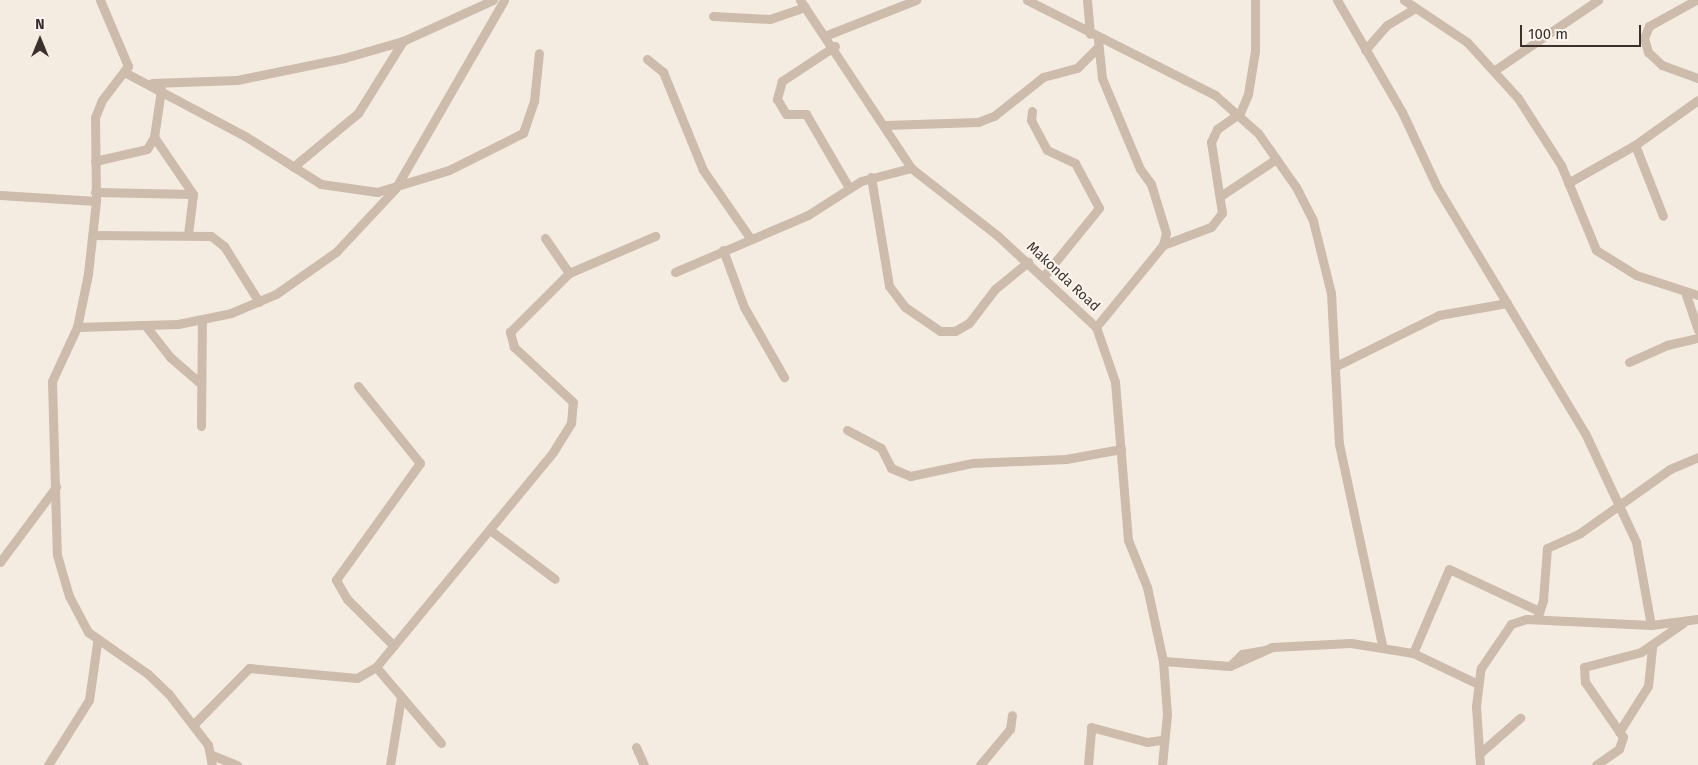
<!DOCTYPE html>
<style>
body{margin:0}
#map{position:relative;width:1698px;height:765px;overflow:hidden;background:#f4ebe1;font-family:"Fira Sans",sans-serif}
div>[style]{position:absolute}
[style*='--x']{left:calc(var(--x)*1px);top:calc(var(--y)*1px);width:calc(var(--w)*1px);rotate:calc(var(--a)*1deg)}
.street>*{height:9px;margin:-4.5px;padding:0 4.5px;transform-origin:4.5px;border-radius:4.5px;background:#cdbbac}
span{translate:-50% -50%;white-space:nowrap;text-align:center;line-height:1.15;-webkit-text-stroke:4px #fbf5ee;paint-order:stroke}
.street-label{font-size:14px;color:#3b302b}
.north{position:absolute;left:15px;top:15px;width:50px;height:50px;-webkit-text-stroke:4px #fbf5ee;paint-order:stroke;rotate:0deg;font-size:14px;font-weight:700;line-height:20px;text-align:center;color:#3b302b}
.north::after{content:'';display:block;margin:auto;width:18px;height:22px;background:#3b302b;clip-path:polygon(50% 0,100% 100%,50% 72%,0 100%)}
.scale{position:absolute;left:1520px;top:25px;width:121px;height:22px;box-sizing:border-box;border:2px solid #3b302b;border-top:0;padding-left:6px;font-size:15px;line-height:18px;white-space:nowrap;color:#3b302b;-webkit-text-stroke:4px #fbf5ee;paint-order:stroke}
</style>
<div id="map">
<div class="street">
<div style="--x:100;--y:0;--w:72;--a:67"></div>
<div style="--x:128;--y:66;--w:43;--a:127.4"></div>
<div style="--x:102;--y:100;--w:18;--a:112"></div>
<div style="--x:95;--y:117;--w:84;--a:89.3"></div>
<div style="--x:96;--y:201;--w:73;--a:96.3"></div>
<div style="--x:88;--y:274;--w:54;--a:101.7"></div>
<div style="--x:77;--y:327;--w:60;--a:114.8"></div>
<div style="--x:52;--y:381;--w:174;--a:88.4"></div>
<div style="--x:57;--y:555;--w:43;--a:73.7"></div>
<div style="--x:69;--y:596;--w:41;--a:62.2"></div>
<div style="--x:88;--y:632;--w:73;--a:35"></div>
<div style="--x:148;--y:674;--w:28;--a:44"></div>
<div style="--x:168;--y:693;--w:66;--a:52.4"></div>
<div style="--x:208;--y:745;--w:20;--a:79"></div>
<div style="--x:800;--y:0;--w:201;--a:56.5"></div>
<div style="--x:911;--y:168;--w:110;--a:38"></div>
<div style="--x:998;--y:236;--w:134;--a:42.9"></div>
<div style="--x:1096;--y:327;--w:58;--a:70.9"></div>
<div style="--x:1115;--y:382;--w:159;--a:85.3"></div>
<div style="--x:1128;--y:540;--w:51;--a:68"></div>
<div style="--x:1147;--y:587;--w:76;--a:77.8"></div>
<div style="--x:1163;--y:661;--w:53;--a:85.7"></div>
<div style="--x:1167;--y:714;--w:51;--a:95.6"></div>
<div style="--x:1027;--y:0;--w:211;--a:26.8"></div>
<div style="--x:1215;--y:95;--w:57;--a:41.5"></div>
<div style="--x:1258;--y:133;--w:66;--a:54.9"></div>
<div style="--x:1296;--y:187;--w:38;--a:63"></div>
<div style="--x:1313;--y:221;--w:74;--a:76"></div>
<div style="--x:1331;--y:293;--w:151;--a:87"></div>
<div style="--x:1339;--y:444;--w:206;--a:77.9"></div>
<div style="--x:1087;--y:0;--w:34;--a:85"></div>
<div style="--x:1337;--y:0;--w:129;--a:59.9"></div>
<div style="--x:1402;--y:112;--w:83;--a:65"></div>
<div style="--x:1437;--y:187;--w:287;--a:59"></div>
<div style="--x:1585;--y:433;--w:120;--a:64.9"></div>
<div style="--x:1636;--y:542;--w:84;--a:79.8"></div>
<div style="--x:1404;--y:0;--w:76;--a:33.7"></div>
<div style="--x:1467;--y:42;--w:76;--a:47.7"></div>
<div style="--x:1518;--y:98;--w:80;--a:57.3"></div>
<div style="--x:1561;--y:165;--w:92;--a:67.6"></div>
<div style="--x:1596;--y:250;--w:47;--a:32"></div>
<div style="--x:1636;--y:275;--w:65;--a:17.9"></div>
<div style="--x:1696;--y:0;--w:54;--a:151"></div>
<div style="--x:1649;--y:26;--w:13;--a:113"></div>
<div style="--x:1644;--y:38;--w:15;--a:74"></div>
<div style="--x:1648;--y:52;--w:19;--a:43"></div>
<div style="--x:1662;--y:65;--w:38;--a:20"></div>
<div style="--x:713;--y:16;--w:57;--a:3"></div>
<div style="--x:770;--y:19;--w:37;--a:-19"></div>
<div style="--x:827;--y:35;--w:96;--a:-21.5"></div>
<div style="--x:835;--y:46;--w:64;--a:146.6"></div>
<div style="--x:782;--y:81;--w:19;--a:106"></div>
<div style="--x:777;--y:99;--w:17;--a:59"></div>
<div style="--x:786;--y:114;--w:20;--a:0"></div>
<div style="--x:806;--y:114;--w:86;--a:59.8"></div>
<div style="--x:1365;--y:50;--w:33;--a:-49"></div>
<div style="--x:1387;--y:25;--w:33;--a:-31"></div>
<div style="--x:647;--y:59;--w:21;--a:39"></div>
<div style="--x:663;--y:72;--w:106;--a:67.8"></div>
<div style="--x:703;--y:170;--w:83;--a:55.3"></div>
<div style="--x:1495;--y:70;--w:125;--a:-34.2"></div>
<div style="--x:126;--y:73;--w:135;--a:27.9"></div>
<div style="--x:245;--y:136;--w:90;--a:32.3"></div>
<div style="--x:321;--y:184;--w:57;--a:8.1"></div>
<div style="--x:377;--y:192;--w:75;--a:-17"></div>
<div style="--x:449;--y:170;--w:83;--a:-26.6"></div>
<div style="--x:523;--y:133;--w:34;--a:-71"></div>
<div style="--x:534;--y:101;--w:48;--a:-84.1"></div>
<div style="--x:152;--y:83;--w:85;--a:-2"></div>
<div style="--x:237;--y:80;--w:109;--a:-11.6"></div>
<div style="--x:344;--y:58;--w:61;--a:-16.1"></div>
<div style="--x:403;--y:41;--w:99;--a:-24.5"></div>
<div style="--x:1032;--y:111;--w:9;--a:96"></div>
<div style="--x:1031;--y:120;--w:34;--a:62"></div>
<div style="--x:1047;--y:150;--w:31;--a:25"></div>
<div style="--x:1075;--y:163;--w:51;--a:61.9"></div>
<div style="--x:1099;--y:208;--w:89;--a:129.1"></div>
<div style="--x:885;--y:125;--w:93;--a:-1.8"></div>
<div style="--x:978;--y:122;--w:17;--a:-21"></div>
<div style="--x:994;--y:116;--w:63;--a:-38.5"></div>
<div style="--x:1043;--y:77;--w:35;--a:-15"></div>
<div style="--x:1077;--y:68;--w:28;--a:-45"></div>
<div style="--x:154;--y:137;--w:69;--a:55.6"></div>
<div style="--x:193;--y:194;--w:40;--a:97.1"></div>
<div style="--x:1635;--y:145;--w:76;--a:68.5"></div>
<div style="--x:95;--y:161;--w:53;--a:-13"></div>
<div style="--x:147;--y:149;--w:14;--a:-60"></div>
<div style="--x:154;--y:137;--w:48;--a:-81.5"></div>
<div style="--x:293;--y:167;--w:85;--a:-39.7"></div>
<div style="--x:358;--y:113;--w:85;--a:-58"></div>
<div style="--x:871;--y:177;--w:110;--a:80.6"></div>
<div style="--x:889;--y:286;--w:26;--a:53"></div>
<div style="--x:905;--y:307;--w:42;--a:34.4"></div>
<div style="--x:940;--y:331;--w:15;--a:0"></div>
<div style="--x:955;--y:331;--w:16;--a:-30"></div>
<div style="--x:969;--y:323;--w:43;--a:-52.6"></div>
<div style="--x:995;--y:289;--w:43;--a:-39.3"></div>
<div style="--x:1568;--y:183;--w:77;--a:-29.6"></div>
<div style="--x:1635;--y:145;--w:77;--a:-35.5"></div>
<div style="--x:95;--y:192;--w:98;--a:1.2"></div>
<div style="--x:0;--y:195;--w:96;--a:3.6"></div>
<div style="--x:1222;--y:195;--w:65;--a:-33.7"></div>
<div style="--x:93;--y:235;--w:118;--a:0.5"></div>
<div style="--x:211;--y:236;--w:16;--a:38"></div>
<div style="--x:224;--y:246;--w:66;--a:58"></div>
<div style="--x:545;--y:238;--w:42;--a:55.6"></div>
<div style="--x:1163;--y:245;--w:51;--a:-20.6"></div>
<div style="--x:1211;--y:227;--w:18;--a:-52"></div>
<div style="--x:1222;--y:213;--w:72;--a:-98.8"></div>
<div style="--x:1211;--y:142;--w:14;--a:-65"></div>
<div style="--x:1217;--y:129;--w:28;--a:-35"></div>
<div style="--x:1240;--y:113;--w:21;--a:-67"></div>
<div style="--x:1248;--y:94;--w:44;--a:-80.8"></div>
<div style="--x:1255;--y:51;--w:51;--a:-90"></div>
<div style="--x:723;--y:250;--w:61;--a:69.8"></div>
<div style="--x:744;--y:307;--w:81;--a:60.3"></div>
<div style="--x:675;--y:272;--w:145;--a:-23.2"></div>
<div style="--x:808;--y:215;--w:63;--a:-32.7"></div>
<div style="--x:861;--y:181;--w:52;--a:-14.6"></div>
<div style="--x:1685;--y:292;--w:40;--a:71.1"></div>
<div style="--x:145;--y:325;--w:41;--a:52"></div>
<div style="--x:170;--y:357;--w:38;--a:41"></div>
<div style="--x:77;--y:327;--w:101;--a:-1.7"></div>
<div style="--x:178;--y:324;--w:54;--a:-11.7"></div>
<div style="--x:231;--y:313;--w:49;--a:-22.9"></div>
<div style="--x:276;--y:294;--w:73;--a:-35"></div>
<div style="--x:336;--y:252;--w:86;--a:-46.9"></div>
<div style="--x:395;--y:189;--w:218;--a:-60"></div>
<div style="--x:1096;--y:327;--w:106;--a:-50.7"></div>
<div style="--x:1163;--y:245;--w:12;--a:-76"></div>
<div style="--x:1166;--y:233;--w:51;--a:-107"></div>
<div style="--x:1151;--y:184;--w:19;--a:-126"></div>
<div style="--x:1140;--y:169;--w:99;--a:-112.7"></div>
<div style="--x:1102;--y:78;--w:39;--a:-96"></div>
<div style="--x:1629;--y:362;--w:42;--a:-24.1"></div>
<div style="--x:1667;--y:345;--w:32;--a:-13"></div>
<div style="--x:1336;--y:366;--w:115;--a:-26.3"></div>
<div style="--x:1439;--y:315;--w:69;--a:-10"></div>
<div style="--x:358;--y:386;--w:99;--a:51.2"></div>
<div style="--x:420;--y:463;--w:144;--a:125.7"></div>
<div style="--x:336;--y:580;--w:22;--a:60"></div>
<div style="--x:347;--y:599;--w:66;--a:45"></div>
<div style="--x:201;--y:426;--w:105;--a:-89.5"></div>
<div style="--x:847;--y:430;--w:38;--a:28"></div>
<div style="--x:881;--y:448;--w:22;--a:63"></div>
<div style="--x:891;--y:468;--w:21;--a:23"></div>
<div style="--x:910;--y:476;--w:63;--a:-11.8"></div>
<div style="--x:972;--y:463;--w:94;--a:-2.4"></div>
<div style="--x:1066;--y:459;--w:56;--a:-10.3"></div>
<div style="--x:490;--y:530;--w:81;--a:37"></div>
<div style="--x:0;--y:562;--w:94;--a:-53.3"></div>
<div style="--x:1537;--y:619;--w:20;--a:-72"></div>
<div style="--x:1543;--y:600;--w:52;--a:-85.6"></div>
<div style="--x:1547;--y:548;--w:36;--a:-24"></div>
<div style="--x:1580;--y:533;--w:110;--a:-35.4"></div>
<div style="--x:1670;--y:469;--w:30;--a:-23"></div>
<div style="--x:1413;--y:653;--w:91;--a:-66.8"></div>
<div style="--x:1449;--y:569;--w:99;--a:25"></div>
<div style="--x:1163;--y:661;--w:67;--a:4.3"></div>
<div style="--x:1230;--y:666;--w:46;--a:-24.3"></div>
<div style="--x:1272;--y:647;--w:79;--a:-2.9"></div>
<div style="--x:1351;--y:643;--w:63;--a:9.2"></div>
<div style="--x:1413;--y:653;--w:72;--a:25.5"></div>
<div style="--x:1230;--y:666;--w:17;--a:-45"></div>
<div style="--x:1242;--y:654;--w:22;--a:-10"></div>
<div style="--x:376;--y:667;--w:100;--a:49.5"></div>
<div style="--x:194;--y:724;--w:78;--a:-45.5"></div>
<div style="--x:249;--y:668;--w:108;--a:5.3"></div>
<div style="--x:357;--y:678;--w:22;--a:-30"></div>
<div style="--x:376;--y:667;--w:278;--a:-50.5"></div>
<div style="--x:553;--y:452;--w:34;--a:-58"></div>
<div style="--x:571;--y:423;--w:21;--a:-85"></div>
<div style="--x:573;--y:402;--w:81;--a:-137"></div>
<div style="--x:514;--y:347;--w:16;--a:-105"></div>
<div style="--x:510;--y:332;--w:83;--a:-45"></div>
<div style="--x:569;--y:273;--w:94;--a:-23.3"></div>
<div style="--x:1619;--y:732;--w:54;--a:-57.8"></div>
<div style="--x:1648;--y:686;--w:39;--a:-84"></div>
<div style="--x:636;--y:747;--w:20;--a:66"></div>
<div style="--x:1479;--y:754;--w:55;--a:-41.3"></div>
<div style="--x:212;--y:755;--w:27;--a:22"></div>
<div style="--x:48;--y:765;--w:77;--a:-57.8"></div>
<div style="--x:89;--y:700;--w:58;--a:-82"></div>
<div style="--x:390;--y:765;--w:69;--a:-80.8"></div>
<div style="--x:980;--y:765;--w:47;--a:-50.2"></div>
<div style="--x:1010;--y:729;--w:14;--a:-82"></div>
<div style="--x:1088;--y:765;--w:38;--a:-85"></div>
<div style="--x:1091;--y:727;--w:58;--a:15"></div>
<div style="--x:1147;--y:742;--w:15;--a:-8"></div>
<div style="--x:1480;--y:765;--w:59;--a:-93.9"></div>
<div style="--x:1476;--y:706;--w:38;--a:-83"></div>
<div style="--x:1481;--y:668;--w:53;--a:-55.7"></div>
<div style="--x:1511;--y:624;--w:16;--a:-18"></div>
<div style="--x:1526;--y:619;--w:125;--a:2.7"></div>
<div style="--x:1651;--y:625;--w:47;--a:-7.3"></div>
<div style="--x:1596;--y:765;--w:28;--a:-35"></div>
<div style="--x:1619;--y:749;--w:13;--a:-72"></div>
<div style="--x:1623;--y:737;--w:67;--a:-124.6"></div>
<div style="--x:1585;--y:682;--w:15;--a:-94"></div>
<div style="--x:1584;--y:667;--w:59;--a:-14.7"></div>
<div style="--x:1641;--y:652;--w:51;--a:-34.6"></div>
</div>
<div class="street-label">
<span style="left:1063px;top:277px;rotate:43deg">Makonda Road</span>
</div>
<div class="north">N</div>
<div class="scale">100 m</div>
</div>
